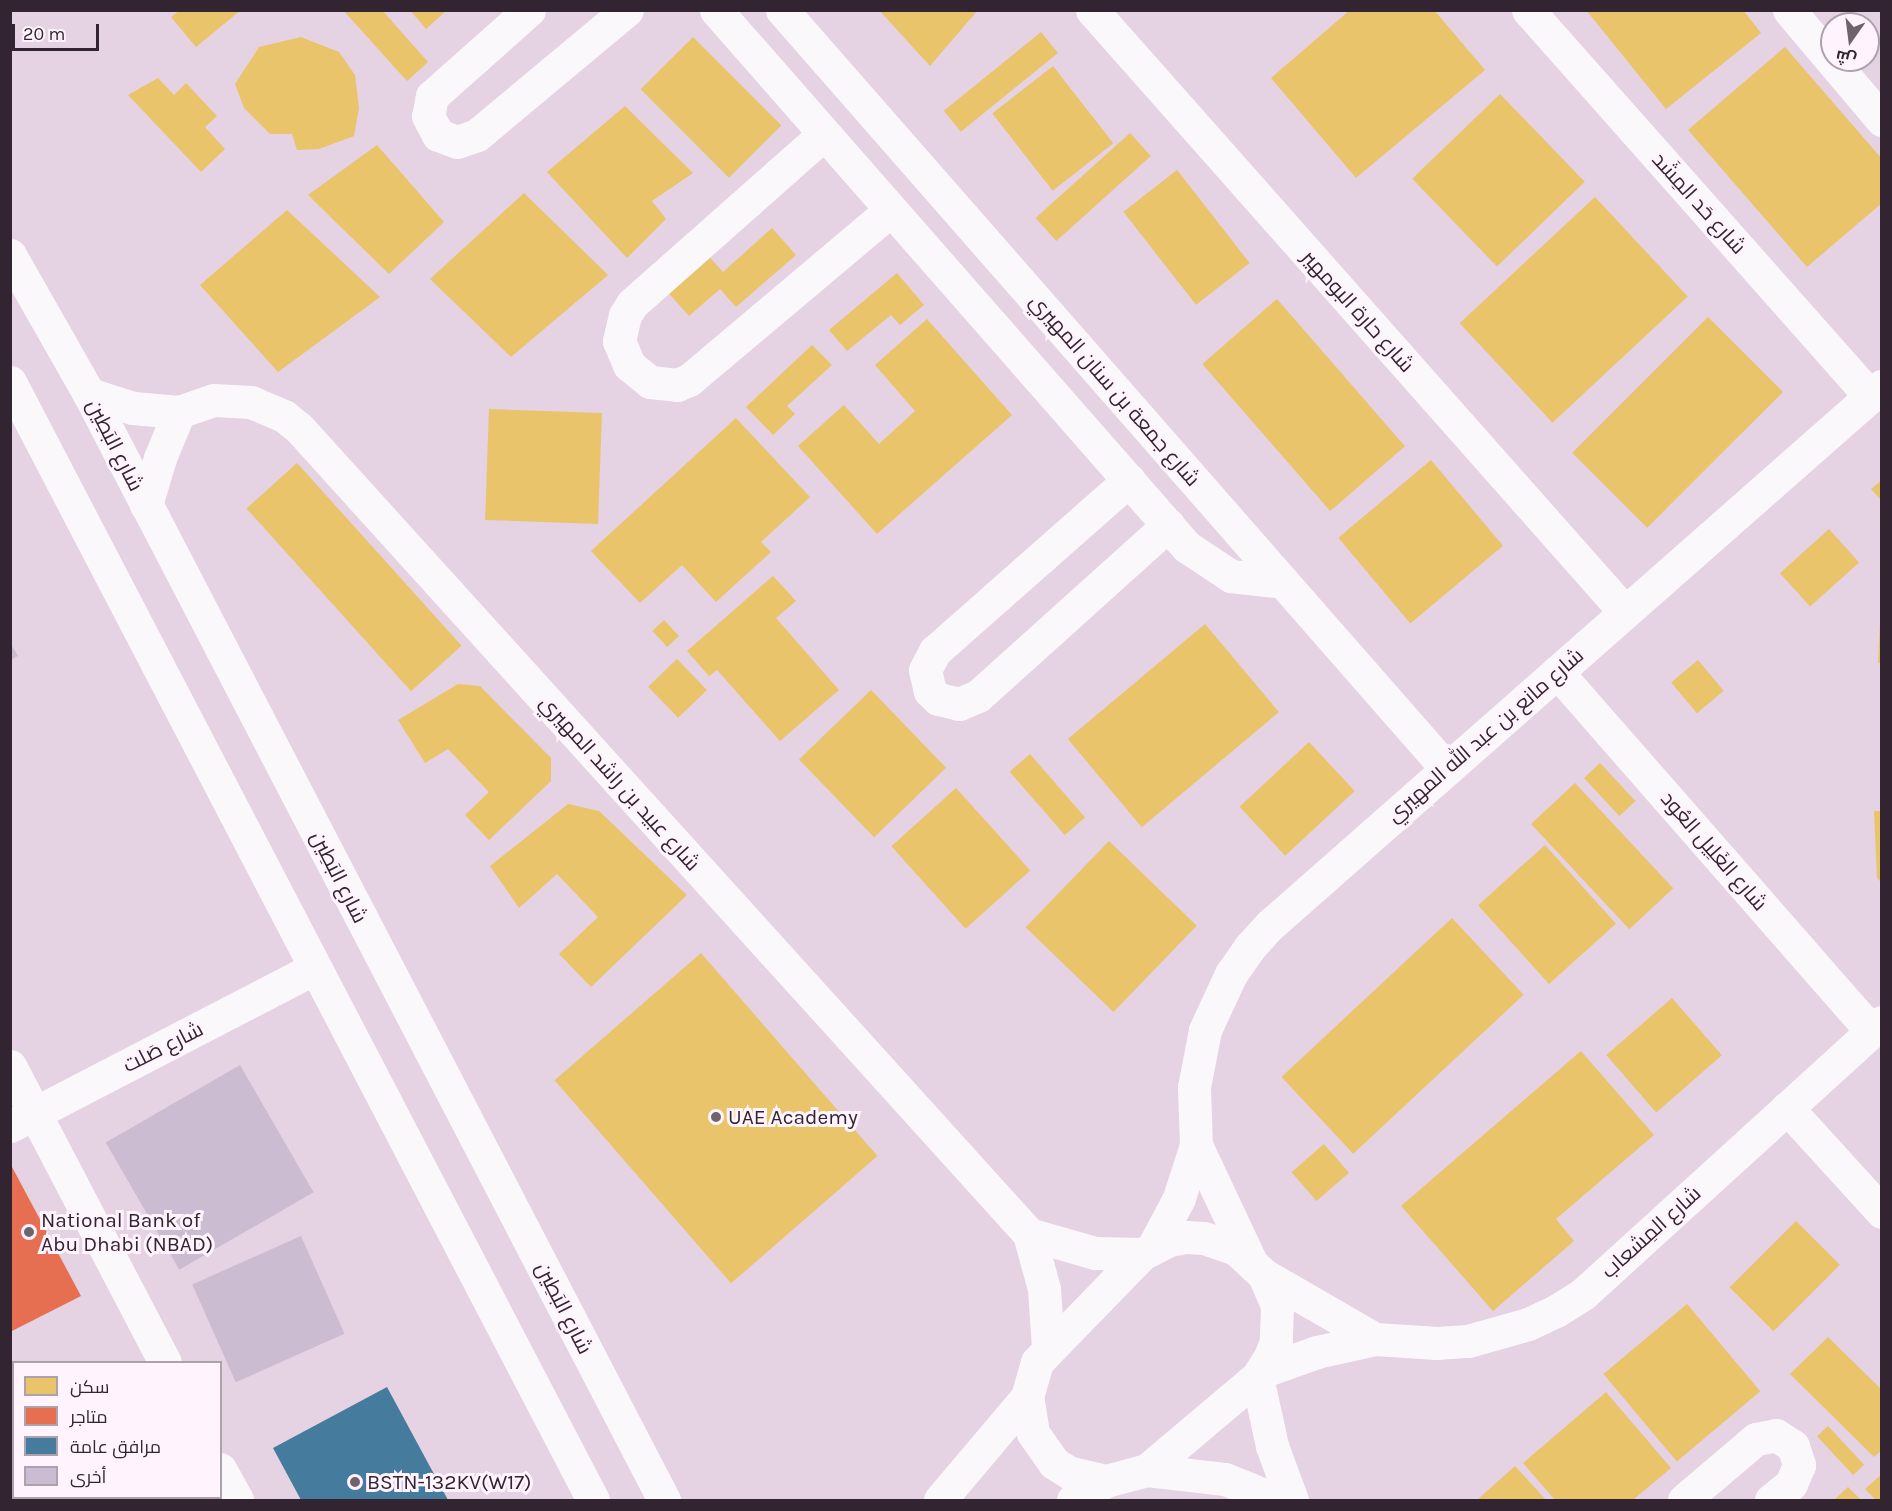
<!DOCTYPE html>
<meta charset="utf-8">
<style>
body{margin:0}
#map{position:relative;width:1892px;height:1511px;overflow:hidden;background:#e5d2e3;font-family:Karla,Cairo,sans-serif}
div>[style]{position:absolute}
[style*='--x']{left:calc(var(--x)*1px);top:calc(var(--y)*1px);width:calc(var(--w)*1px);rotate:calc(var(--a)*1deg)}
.homes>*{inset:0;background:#e9c46a;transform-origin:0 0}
.shops>*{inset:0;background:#e76f51}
.public>*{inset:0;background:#457b9d}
.building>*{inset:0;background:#ccbcd1;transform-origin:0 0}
.minor>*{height:33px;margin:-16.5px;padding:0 16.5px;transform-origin:16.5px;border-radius:16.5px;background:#fbf8fb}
.major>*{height:33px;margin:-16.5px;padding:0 16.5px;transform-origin:16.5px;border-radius:16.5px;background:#fbf8fb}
.dots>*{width:16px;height:16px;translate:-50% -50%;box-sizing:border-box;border:3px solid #fff4fd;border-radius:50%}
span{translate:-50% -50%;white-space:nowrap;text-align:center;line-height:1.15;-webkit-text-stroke:6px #fff4fd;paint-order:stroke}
.street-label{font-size:21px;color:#322531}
.poi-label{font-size:21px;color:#322531}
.left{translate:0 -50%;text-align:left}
.frame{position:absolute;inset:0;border:12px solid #322531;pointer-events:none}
.legend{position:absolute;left:12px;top:1361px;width:210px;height:138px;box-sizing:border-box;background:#fff4fd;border:2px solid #ada1ab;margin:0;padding:8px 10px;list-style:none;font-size:18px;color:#322531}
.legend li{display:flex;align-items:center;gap:12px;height:30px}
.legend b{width:30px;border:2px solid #ada1ab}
.north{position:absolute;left:1820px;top:12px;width:60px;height:60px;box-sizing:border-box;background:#fff4fd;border:2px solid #ada1ab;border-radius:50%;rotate:194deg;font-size:16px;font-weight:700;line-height:24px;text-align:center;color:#322531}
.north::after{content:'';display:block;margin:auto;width:21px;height:27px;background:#71626f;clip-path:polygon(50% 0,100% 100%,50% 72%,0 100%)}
.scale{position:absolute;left:12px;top:24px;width:87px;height:27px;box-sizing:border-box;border:3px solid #322531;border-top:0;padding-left:8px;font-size:18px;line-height:21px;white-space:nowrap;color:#322531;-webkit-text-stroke:4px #fff4fd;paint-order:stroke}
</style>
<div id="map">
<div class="homes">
<div style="clip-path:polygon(180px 10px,241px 10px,196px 47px,171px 17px)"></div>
<div style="clip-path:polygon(343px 10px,382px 10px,428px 62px,407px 81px)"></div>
<div style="clip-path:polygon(410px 10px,447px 10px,426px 29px)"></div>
<div style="clip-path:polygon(879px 10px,978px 10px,930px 66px)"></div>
<div style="clip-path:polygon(1350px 10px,1434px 10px,1485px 70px,1356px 178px,1271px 78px)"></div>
<div style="clip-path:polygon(1586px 10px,1743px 10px,1761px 33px,1666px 109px)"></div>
<div style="left:1041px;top:32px;width:27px;height:125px;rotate:51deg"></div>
<div style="clip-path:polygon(301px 37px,339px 52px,355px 75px,359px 108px,354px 136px,319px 149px,297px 150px,292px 134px,270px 134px,244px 108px,235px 84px,259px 47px)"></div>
<div style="left:693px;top:37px;width:125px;height:74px;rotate:45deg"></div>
<div style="clip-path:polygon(1785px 47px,1882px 159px,1882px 203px,1807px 267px,1688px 130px)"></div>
<div style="left:1053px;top:66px;width:98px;height:77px;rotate:52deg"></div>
<div style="clip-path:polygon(158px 78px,174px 95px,186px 83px,217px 116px,205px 127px,225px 149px,201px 172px,128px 95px)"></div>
<div style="left:1500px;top:94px;width:122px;height:122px;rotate:46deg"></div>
<div style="clip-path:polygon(625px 106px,693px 173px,652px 201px,666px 219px,627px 258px,547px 172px)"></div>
<div style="left:1130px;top:133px;width:31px;height:127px;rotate:48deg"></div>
<div style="clip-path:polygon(377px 145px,444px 222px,389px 274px,308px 195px)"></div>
<div style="left:1177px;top:170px;width:118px;height:68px;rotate:52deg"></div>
<div style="clip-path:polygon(524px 193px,608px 275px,511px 357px,430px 279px)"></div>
<div style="left:1595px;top:197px;width:136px;height:185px;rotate:47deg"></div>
<div style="clip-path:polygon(287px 210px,380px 297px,278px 372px,200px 285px)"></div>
<div style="clip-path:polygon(772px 228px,796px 255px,736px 307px,720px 289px,689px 316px,665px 289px,706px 253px,723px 272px)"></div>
<div style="clip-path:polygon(897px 273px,924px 305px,900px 325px,891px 315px,847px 351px,829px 330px)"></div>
<div style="left:1277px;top:299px;width:195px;height:99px;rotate:49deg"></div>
<div style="left:1708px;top:317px;width:106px;height:192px;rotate:45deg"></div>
<div style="clip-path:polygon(927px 319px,1012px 415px,877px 534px,798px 446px,844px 405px,879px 444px,915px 411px,875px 365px)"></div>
<div style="clip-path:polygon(812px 345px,832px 365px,787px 406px,795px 414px,773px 435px,746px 407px)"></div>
<div style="left:489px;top:409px;width:113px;height:111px;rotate:2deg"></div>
<div style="clip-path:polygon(736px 418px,810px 497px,761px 542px,771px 552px,716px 602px,682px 565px,640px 603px,591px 551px)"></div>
<div style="left:1431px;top:460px;width:112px;height:121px;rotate:50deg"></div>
<div style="left:297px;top:463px;width:246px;height:68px;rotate:48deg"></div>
<div style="clip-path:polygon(1882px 480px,1882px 501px,1871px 489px)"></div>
<div style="left:1829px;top:529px;width:45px;height:66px;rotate:48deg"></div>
<div style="clip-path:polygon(773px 576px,796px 601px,776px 618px,839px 690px,780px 741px,717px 670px,709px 676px,687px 651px)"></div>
<div style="left:664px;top:620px;width:22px;height:16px;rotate:47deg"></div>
<div style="clip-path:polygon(1880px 622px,1882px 622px,1882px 663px,1878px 663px)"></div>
<div style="left:1205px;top:624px;width:115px;height:179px;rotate:50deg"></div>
<div style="left:677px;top:659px;width:43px;height:40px;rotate:46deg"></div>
<div style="left:1698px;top:660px;width:40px;height:35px;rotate:50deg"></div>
<div style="clip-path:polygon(458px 684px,480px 686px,551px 758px,551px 781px,489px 840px,465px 815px,489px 792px,448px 749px,425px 763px,398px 720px)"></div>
<div style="left:871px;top:690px;width:108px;height:100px;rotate:46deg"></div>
<div style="left:1309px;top:742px;width:67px;height:95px;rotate:47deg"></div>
<div style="left:1030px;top:754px;width:84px;height:27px;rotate:49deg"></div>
<div style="left:1600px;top:763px;width:52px;height:22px;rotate:47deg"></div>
<div style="left:1575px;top:783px;width:144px;height:60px;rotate:47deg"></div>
<div style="left:956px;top:788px;width:111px;height:87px;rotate:48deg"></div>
<div style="clip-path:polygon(568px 804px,599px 811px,687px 895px,591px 987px,559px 954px,598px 917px,557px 874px,519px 908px,490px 866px)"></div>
<div style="clip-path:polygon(1874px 811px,1882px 811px,1882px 883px,1877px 878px)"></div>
<div style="left:1109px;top:841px;width:122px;height:120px;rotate:44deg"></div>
<div style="left:1545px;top:845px;width:106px;height:90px;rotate:48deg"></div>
<div style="left:1452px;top:918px;width:105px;height:233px;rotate:47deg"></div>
<div style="left:701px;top:953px;width:269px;height:194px;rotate:49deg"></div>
<div style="left:1672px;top:998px;width:76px;height:87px;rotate:49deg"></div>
<div style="clip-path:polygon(1581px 1051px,1654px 1135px,1556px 1219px,1574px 1241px,1493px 1311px,1401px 1206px)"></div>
<div style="left:1324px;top:1144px;width:38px;height:43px;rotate:49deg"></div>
<div style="left:1796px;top:1221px;width:62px;height:94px;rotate:45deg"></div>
<div style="left:1687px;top:1304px;width:114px;height:109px;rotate:50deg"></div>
<div style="clip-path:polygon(1828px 1337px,1882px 1390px,1882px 1450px,1874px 1457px,1790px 1374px)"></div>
<div style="clip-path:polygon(1606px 1392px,1671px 1468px,1633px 1500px,1555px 1500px,1523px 1463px)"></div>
<div style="left:1828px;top:1426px;width:53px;height:15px;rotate:47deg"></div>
<div style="clip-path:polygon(1515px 1466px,1546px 1500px,1477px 1500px)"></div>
<div style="clip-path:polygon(1882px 1474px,1882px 1500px,1876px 1500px,1865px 1489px)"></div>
<div style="clip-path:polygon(1848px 1487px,1861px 1500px,1834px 1500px)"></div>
</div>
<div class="shops">
<div style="clip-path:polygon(12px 1167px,81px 1296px,10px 1332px,10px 1168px)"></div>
<div style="clip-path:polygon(14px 1409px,14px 1498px,157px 1500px,10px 1500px)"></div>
</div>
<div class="public">
<div style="clip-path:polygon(387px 1387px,448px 1500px,301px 1500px,273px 1448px)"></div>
</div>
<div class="building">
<div style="clip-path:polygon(10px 643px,18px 656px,10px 660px)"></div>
<div style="left:240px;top:1065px;width:147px;height:155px;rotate:60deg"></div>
<div style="left:301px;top:1236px;width:107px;height:119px;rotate:66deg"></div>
</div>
<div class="minor">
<div style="--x:529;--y:10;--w:130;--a:138.4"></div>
<div style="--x:432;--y:96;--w:20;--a:101"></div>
<div style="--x:428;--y:116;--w:21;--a:62"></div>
<div style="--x:438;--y:135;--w:20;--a:20"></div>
<div style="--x:457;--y:142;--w:21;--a:-19"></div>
<div style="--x:477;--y:135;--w:195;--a:-39.8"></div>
<div style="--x:716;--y:10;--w:714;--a:48.75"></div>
<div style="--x:1187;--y:547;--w:53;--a:33.4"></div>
<div style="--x:1231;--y:576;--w:52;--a:6.6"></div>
<div style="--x:782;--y:10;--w:1009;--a:48.78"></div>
<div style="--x:1092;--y:10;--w:804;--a:48.48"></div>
<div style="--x:1528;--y:10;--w:516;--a:48.46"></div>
<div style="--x:1789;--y:10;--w:144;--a:49.8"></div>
<div style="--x:824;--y:134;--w:256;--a:138.5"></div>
<div style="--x:632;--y:304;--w:13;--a:122"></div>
<div style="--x:625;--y:315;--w:27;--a:103"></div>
<div style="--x:619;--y:341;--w:26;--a:67"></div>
<div style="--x:629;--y:365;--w:27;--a:39"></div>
<div style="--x:650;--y:382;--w:27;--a:6"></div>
<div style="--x:677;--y:385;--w:13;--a:-23"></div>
<div style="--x:689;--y:380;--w:264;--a:-40.1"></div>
<div style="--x:89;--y:394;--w:46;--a:17.7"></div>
<div style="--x:133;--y:408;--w:46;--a:5"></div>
<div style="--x:179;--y:412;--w:37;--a:-19"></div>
<div style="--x:214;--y:400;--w:37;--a:3"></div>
<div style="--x:251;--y:402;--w:36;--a:23"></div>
<div style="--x:284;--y:416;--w:19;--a:39"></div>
<div style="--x:299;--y:428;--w:1087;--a:47.83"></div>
<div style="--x:1029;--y:1234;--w:57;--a:74.7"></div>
<div style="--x:1044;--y:1289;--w:59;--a:86.1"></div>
<div style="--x:1129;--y:480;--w:259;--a:138.6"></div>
<div style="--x:935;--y:651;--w:21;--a:118"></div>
<div style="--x:925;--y:670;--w:22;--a:77"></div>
<div style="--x:930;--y:691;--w:11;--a:45"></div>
<div style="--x:938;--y:699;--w:22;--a:13"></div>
<div style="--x:959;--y:704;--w:21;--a:-23"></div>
<div style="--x:978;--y:696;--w:256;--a:-42"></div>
<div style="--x:146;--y:505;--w:49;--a:-73.4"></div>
<div style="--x:160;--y:458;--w:50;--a:-67.6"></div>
<div style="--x:1557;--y:672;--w:477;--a:48.8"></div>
<div style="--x:10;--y:1066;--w:334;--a:62.4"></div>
<div style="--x:1787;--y:1108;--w:141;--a:47.6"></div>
<div style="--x:10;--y:1126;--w:343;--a:-27.4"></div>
<div style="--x:1196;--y:1145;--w:127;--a:64.8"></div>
<div style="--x:1029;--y:1234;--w:69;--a:16.1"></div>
<div style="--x:1095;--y:1253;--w:47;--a:1.2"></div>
<div style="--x:1186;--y:1237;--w:18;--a:3"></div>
<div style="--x:1204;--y:1238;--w:34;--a:19"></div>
<div style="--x:1236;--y:1249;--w:38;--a:43"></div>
<div style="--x:1264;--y:1275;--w:34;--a:67"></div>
<div style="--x:1277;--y:1306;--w:35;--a:92"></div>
<div style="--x:1276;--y:1341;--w:17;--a:111"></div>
<div style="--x:1270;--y:1357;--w:24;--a:123"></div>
<div style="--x:1257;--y:1377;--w:144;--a:139.8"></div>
<div style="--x:1147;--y:1470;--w:42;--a:165"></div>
<div style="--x:1106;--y:1481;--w:37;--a:-167"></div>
<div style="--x:1070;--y:1473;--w:19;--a:-148"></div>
<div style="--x:1054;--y:1463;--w:37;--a:-125"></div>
<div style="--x:1033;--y:1433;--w:36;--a:-99"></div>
<div style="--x:1027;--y:1397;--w:36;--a:-74"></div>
<div style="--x:1037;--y:1362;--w:151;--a:-45.8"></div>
<div style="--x:1142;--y:1254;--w:30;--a:-27"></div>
<div style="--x:1169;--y:1240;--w:17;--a:-10"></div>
<div style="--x:1153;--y:1247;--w:55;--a:-62"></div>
<div style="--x:1179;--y:1198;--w:56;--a:-72.2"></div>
<div style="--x:1196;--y:1145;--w:58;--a:-92"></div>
<div style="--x:1194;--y:1087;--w:58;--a:-79.1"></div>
<div style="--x:1205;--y:1030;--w:62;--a:-65.1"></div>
<div style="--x:1231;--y:974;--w:32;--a:-55"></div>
<div style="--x:1249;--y:948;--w:31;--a:-48"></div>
<div style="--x:1270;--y:925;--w:816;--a:-41.37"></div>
<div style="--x:1264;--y:1275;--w:128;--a:30"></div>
<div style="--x:1261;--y:1372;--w:59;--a:-19.7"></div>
<div style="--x:1317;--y:1352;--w:59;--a:-12.6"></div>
<div style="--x:1375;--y:1339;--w:62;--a:3.7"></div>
<div style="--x:1437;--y:1343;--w:31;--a:-4"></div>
<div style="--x:1468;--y:1341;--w:62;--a:-15.8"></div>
<div style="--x:1528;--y:1324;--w:31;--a:-25"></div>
<div style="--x:1556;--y:1311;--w:32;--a:-32"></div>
<div style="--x:1583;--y:1294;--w:404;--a:-42.3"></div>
<div style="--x:1257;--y:1377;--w:71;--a:77.7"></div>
<div style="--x:1272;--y:1446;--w:58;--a:69.7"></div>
<div style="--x:220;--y:1469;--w:35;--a:61"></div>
<div style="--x:1147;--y:1470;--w:79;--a:6.6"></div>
<div style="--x:1225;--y:1479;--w:56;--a:22"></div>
<div style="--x:1684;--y:1500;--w:94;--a:-40.3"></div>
<div style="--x:1756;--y:1439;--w:20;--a:-11"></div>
<div style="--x:1776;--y:1435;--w:20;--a:33"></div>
<div style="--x:1793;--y:1446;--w:20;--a:72"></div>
<div style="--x:1799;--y:1465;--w:21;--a:113"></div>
<div style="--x:1791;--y:1484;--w:26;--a:141"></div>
</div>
<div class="major">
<div style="--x:10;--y:255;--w:160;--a:60.4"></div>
<div style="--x:89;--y:394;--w:1247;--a:62.53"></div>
<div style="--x:10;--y:382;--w:1261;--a:62.46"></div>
<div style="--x:940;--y:1500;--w:135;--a:-49.8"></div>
<div style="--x:1073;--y:1500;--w:38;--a:-30"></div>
</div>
<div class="dots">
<div style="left:716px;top:1117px;background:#71626f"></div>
<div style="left:29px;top:1232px;background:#71626f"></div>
<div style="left:355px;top:1482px;background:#71626f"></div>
</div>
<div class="street-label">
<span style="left:1699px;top:203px;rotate:48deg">شارع حَد المِشَد</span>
<span style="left:1358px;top:311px;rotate:48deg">شارع حارة البومهير</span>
<span style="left:1115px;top:390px;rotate:49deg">شارع جمعة بن سنان المهيري</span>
<span style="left:115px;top:445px;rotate:63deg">شارع البَطِين</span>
<span style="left:1485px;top:735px;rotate:-41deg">شارع مانع بن عبد الله المهيري</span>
<span style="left:620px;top:783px;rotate:48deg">شارع عبيد بن راشد المهيري</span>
<span style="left:1714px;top:851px;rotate:49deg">شارع الغَلِيل العُود</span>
<span style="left:339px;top:877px;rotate:63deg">شارع البَطِين</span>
<span style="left:163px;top:1047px;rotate:-27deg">شارع صَلت</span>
<span style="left:1651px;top:1232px;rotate:-42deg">شارع المِشعاب</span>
<span style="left:564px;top:1308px;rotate:63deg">شارع البَطِين</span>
</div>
<div class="poi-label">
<span class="left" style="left:728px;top:1117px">UAE Academy</span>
<span class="left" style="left:41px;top:1232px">National Bank of<br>Abu Dhabi (NBAD)</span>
<span class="left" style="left:367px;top:1482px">BSTN-132KV(W17)</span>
</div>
<div class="frame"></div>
<ul class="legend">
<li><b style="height:16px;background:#e9c46a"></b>سكن</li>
<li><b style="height:16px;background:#e76f51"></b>متاجر</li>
<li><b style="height:16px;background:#457b9d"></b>مرافق عامة</li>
<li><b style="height:16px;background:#ccbcd1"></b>أخرى</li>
</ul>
<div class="north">ش</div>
<div class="scale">20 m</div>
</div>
